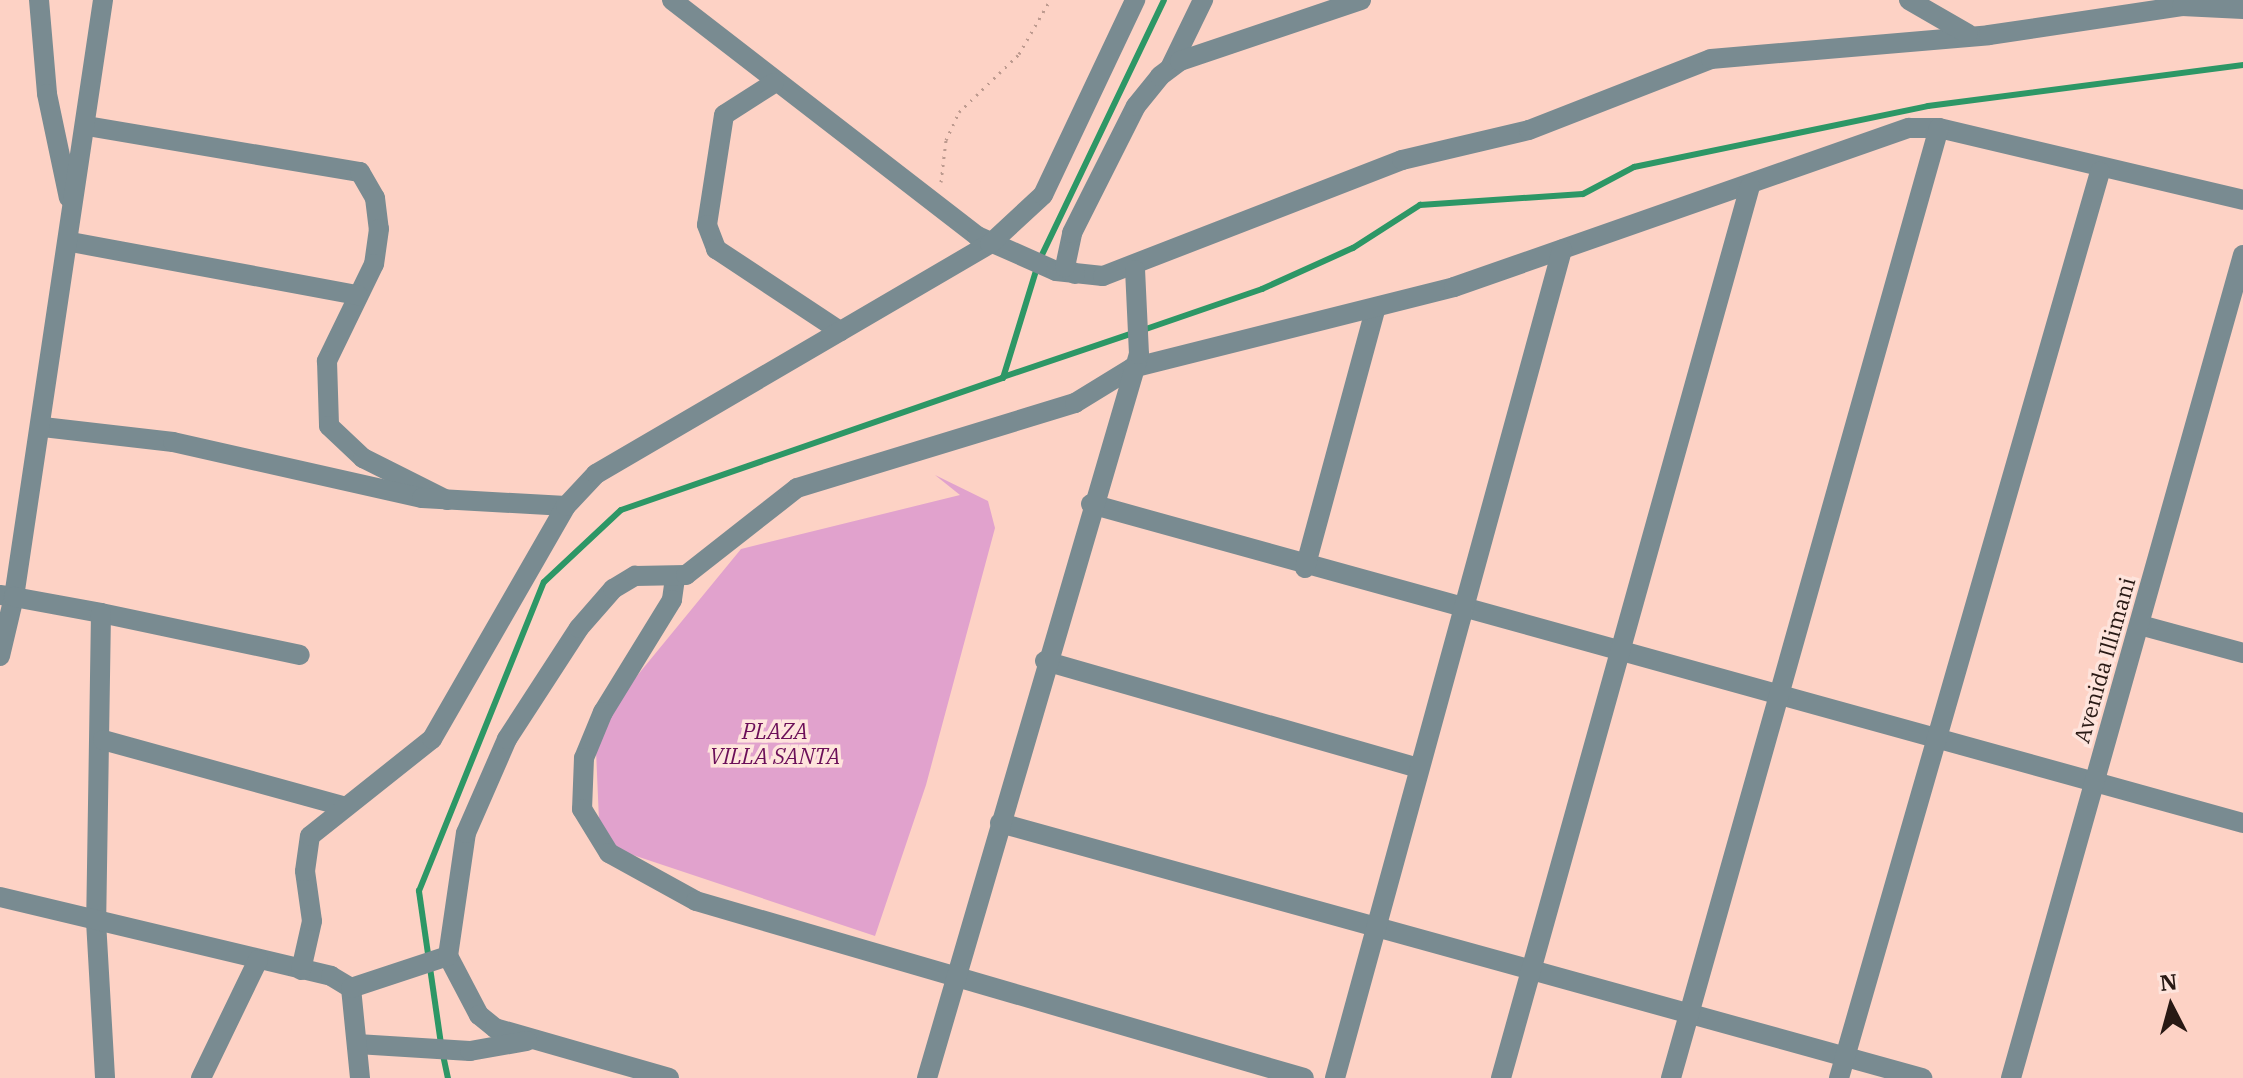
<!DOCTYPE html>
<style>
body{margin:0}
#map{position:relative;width:2243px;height:1078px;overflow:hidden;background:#fdd2c5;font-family:"IBM Plex Serif",serif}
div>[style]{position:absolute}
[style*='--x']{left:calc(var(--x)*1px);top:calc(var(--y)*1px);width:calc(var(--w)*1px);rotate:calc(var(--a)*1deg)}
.green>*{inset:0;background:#e1a2cd}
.stream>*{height:6px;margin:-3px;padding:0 3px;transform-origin:3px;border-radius:3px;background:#2d9766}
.path>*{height:3px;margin-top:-1.5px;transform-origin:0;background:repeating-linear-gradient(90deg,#bd9a8f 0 2px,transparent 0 8px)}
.minor>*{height:20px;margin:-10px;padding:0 10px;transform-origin:10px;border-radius:10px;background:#798b91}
span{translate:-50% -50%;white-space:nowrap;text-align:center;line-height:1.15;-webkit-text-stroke:7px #fee4dc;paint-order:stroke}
.street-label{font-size:22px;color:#281914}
.park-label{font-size:22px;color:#6b0e58;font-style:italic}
.north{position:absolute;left:2131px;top:966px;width:80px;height:80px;-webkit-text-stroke:6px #fee4dc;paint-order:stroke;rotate:354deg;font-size:22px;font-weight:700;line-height:32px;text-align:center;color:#281914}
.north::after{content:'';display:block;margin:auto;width:28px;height:36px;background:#281914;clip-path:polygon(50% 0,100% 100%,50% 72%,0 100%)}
</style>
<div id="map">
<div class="green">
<div style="clip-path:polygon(935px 475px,988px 501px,995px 528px,926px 785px,875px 936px,600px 844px,595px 727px,741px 549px,960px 495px)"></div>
</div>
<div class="stream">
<div style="--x:1143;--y:330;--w:126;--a:-19"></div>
<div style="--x:1262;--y:289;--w:100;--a:-24.3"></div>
<div style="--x:1353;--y:248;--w:80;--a:-32.7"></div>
<div style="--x:1420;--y:205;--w:163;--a:-3.9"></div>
<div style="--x:1583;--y:194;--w:58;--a:-27.9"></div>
<div style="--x:1634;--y:167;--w:300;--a:-11.7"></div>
<div style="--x:1928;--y:106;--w:318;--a:-7.4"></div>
<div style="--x:1003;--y:377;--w:137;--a:-18.7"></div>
<div style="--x:441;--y:1044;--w:155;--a:-98.2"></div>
<div style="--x:419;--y:891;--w:333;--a:-68"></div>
<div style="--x:544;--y:582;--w:105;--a:-43.1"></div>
<div style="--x:621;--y:510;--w:404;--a:-19.1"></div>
<div style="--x:1003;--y:378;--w:122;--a:-72.9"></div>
<div style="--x:1039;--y:261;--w:289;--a:-64.4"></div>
<div style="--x:443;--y:1055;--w:24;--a:78"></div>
</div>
<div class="path">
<div style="--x:941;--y:182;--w:42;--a:-83.2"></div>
<div style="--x:946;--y:140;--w:31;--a:-65"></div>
<div style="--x:959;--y:112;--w:83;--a:-44"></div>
<div style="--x:1019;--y:54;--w:62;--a:-60.1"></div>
</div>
<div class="minor">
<div style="--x:39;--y:0;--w:94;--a:85.1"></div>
<div style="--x:47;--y:94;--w:106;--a:78.1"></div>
<div style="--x:672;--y:0;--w:386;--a:37.7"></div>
<div style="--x:977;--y:236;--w:86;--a:23.9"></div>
<div style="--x:1056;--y:271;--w:47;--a:6.1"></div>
<div style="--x:1103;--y:276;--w:321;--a:-21.2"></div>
<div style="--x:1402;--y:160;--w:130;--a:-13.3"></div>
<div style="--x:1529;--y:130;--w:195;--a:-21.3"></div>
<div style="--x:1711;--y:59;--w:279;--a:-4.9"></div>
<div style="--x:1989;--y:35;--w:195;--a:-8.5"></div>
<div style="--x:2182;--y:6;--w:61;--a:2.8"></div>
<div style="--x:1909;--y:0;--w:68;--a:30"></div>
<div style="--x:1170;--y:68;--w:76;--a:-64.1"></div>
<div style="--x:774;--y:83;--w:59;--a:147.4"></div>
<div style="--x:724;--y:115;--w:111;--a:98.8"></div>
<div style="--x:707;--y:225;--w:26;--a:69"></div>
<div style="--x:716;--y:249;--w:149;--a:33.5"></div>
<div style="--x:87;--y:126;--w:277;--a:9.6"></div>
<div style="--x:360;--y:172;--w:30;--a:60"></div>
<div style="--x:375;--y:198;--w:31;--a:83"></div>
<div style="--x:379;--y:229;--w:35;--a:98"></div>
<div style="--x:374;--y:264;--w:108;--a:115.9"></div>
<div style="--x:327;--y:361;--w:65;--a:88.2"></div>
<div style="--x:329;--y:426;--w:47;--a:43.3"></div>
<div style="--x:363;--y:458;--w:94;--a:26.6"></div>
<div style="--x:71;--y:242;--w:292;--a:10.5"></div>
<div style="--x:1075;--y:274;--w:12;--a:-145"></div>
<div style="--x:1065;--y:267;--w:35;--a:-78"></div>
<div style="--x:1072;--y:233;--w:142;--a:-63.3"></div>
<div style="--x:1136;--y:106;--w:38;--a:-51"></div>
<div style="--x:1160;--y:76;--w:25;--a:-37"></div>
<div style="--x:1180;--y:61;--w:191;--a:-18.6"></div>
<div style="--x:43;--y:427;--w:131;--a:6.6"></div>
<div style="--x:173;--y:442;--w:255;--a:12.7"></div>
<div style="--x:422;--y:498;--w:144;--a:3.2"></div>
<div style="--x:1091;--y:504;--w:1195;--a:15.48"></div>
<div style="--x:1305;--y:568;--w:270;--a:-74.8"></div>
<div style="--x:675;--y:578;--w:22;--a:98"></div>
<div style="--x:672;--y:600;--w:132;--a:121.6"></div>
<div style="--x:603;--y:712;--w:50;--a:112.4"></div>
<div style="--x:584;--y:758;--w:51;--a:92.2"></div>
<div style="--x:582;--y:809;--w:52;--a:58.5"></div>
<div style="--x:609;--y:853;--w:99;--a:28.9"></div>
<div style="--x:696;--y:901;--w:633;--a:16.23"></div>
<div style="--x:0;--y:595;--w:14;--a:8"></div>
<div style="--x:14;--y:597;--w:604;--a:-81.52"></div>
<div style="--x:101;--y:613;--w:203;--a:11.9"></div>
<div style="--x:2140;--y:625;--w:107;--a:15.2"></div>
<div style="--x:0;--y:656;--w:61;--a:-76.7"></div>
<div style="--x:14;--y:597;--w:88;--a:10.4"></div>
<div style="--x:101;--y:613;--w:308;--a:90.9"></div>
<div style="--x:96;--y:921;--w:157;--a:86.7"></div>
<div style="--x:1045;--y:661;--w:388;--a:16"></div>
<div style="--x:103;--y:740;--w:248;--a:15.4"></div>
<div style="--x:1000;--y:823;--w:957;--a:15.46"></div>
<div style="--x:0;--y:897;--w:340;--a:13.4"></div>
<div style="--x:331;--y:976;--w:23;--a:31"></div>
<div style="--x:448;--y:956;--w:67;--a:62.3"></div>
<div style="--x:479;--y:1015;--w:21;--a:39"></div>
<div style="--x:495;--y:1028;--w:181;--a:16"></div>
<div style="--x:301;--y:970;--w:50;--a:-77.3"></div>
<div style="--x:312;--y:921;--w:50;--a:-98"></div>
<div style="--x:305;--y:871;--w:35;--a:-82"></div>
<div style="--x:310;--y:836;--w:156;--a:-38.5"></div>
<div style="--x:432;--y:739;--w:269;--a:-60.1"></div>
<div style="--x:566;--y:506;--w:44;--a:-46.8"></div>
<div style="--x:596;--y:474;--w:456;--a:-30.3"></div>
<div style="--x:990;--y:244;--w:72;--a:-42.8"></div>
<div style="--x:1043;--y:195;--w:216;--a:-64.7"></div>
<div style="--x:357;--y:1044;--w:113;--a:3.5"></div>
<div style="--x:470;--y:1051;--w:58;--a:-10"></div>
<div style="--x:201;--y:1078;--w:131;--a:-64.2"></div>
<div style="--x:360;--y:1078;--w:90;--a:-95.7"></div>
<div style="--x:351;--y:988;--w:102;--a:-18.3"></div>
<div style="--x:448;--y:956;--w:124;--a:-81.7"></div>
<div style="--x:466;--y:833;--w:103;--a:-66.4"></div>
<div style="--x:507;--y:739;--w:132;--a:-57"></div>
<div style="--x:579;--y:628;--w:52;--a:-48.9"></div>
<div style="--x:613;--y:589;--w:26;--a:-31"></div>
<div style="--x:635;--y:576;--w:51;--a:-1.1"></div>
<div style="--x:686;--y:575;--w:141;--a:-38.1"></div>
<div style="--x:797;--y:488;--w:291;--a:-17"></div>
<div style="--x:1075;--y:403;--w:67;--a:-31.6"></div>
<div style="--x:1132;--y:368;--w:332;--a:-14.1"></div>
<div style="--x:1454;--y:287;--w:482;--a:-19.3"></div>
<div style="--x:1909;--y:128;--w:30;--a:0"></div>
<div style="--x:1939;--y:128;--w:312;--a:13.3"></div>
<div style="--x:927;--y:1078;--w:754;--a:-73.68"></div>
<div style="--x:1139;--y:354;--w:84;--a:-92.7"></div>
<div style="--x:1335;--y:1078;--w:859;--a:-74.67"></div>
<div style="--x:1501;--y:1078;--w:926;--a:-74.4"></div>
<div style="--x:1671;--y:1078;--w:987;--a:-74.25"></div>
<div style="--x:1839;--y:1078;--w:943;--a:-73.93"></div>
<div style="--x:2011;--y:1078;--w:855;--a:-74.26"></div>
</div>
<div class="street-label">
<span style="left:2104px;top:660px;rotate:-74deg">Avenida Illimani</span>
</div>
<div class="park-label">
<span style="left:775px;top:743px">PLAZA<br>VILLA SANTA</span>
</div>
<div class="north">N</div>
</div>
